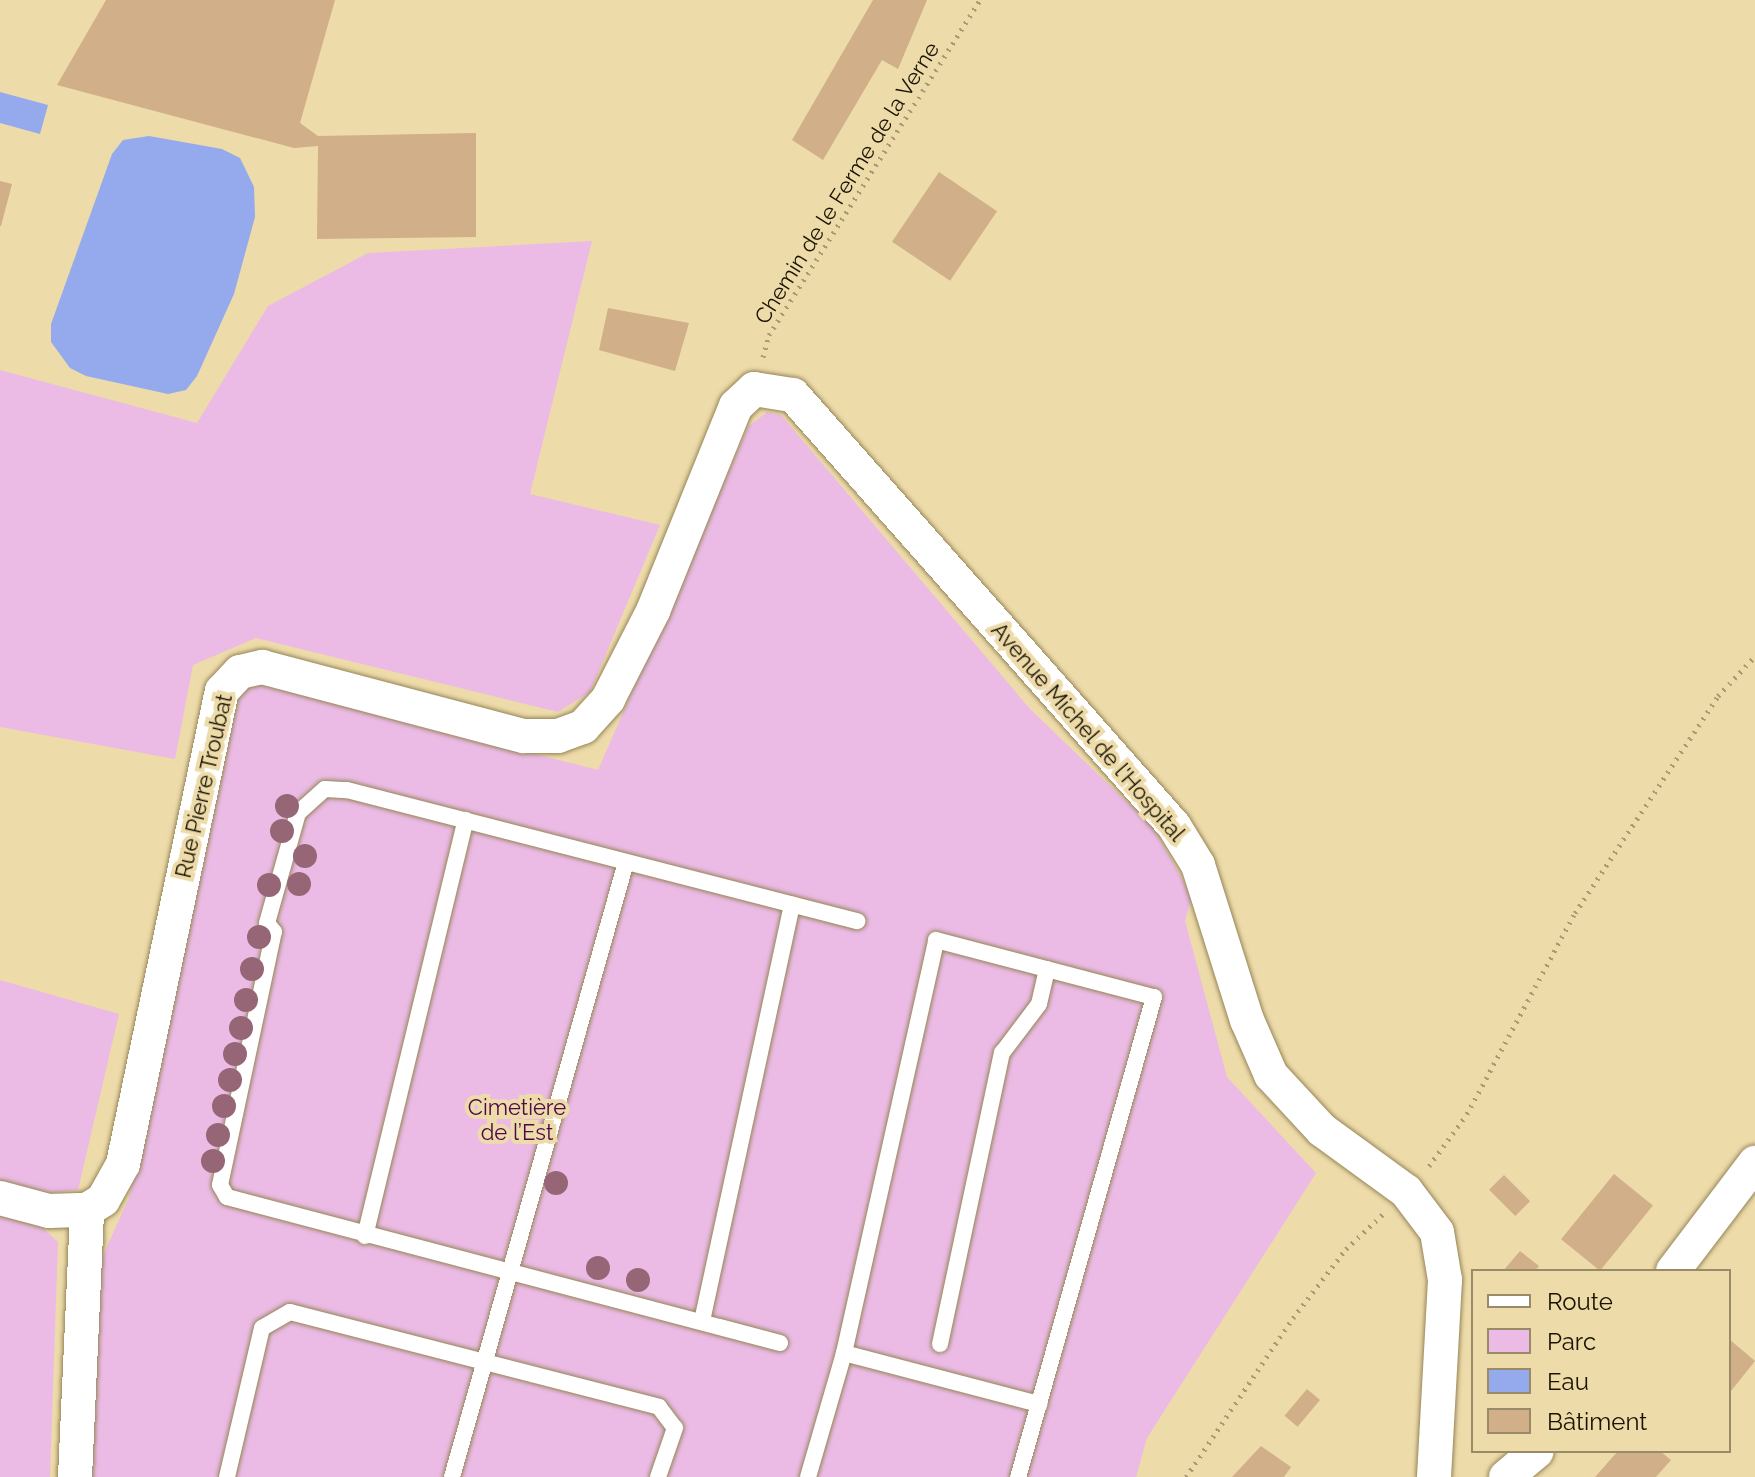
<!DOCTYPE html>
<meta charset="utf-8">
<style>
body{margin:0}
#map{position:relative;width:1755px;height:1477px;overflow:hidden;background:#eddbaa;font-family:Raleway,sans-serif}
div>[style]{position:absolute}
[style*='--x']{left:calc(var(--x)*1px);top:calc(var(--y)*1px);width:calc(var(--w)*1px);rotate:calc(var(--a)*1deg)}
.green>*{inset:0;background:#ebbbe6}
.water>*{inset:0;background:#94aaec}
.building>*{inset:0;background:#d1af88;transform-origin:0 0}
.path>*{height:5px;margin-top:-2.5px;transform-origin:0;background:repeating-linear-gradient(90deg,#aa9b75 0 2px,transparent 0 8px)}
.roads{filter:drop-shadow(0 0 2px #968557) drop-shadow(0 0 2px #968557)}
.lane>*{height:16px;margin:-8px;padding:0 8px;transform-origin:8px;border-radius:8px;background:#fff}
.street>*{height:34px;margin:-17px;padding:0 17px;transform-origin:17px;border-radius:17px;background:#fff}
.trees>*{width:24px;height:24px;margin:-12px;border-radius:50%;background:#966676}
span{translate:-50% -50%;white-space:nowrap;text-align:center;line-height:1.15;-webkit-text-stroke:8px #eddbaa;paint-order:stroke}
.street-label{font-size:22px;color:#1a1303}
.park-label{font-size:22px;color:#4e064c}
.legend{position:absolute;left:1471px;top:1269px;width:260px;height:184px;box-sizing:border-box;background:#eddbaa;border:2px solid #998b67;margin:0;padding:10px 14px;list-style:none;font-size:24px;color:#1a1303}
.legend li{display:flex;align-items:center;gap:16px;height:40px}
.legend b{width:40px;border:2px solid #998b67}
</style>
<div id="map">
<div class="green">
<div style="clip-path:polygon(592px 241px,530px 494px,660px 525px,590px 692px,558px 712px,256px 638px,193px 665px,175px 759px,0 727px,0 370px,197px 423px,268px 306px,368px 253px)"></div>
<div style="clip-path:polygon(767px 412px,781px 415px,1030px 709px,1153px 827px,1192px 896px,1185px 921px,1227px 1077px,1316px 1173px,1147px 1438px,1136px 1477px,90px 1477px,99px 1264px,129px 1198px,240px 693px,258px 683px,598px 770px,748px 427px)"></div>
<div style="clip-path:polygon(0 980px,119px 1014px,78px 1190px,37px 1194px,0 1182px)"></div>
<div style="clip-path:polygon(0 1215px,43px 1228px,58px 1242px,50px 1477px,0 1477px)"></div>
</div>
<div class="water">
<div style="clip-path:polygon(0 92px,48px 105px,40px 134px,0 123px)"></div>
<div style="clip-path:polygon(149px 136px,222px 149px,240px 158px,254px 187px,255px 217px,234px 294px,197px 376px,186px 390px,168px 394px,86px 376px,70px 368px,51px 342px,51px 324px,112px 154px,123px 140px)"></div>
</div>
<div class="building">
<div style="clip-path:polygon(106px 0,335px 0,300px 123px,318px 136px,476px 133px,476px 237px,317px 239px,318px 146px,294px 148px,57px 85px)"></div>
<div style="clip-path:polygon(873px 0,927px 0,898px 69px,882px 60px,823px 160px,792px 140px)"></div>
<div style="left:939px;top:172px;width:70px;height:84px;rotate:34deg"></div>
<div style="clip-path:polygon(0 181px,12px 184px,1px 226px,0 226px)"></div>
<div style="clip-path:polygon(608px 308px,689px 323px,675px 371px,599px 350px)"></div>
<div style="left:1614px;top:1174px;width:50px;height:84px;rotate:39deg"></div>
<div style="left:1504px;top:1175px;width:37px;height:21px;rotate:45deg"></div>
<div style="clip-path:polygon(1520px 1251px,1539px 1266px,1535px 1271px,1503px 1271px)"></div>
<div style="clip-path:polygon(1729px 1339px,1755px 1361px,1731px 1391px,1729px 1389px)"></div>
<div style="left:1307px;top:1389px;width:17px;height:35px;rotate:40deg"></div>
<div style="clip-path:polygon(1261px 1446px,1291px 1467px,1284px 1477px,1232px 1477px)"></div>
<div style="clip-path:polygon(1618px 1451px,1660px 1451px,1671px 1460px,1656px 1477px,1595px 1477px)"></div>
</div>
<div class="path">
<div style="--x:763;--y:357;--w:23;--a:-75"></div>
<div style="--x:769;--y:335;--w:396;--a:-57.8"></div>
<div style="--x:1429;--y:1166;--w:64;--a:-53.8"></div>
<div style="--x:1467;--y:1114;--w:228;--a:-61.8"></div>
<div style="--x:1575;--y:913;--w:260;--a:-56.6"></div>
<div style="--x:1718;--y:696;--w:54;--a:-47.2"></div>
<div style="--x:1186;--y:1477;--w:192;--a:-56.1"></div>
<div style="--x:1293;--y:1318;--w:87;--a:-52.5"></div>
<div style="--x:1346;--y:1249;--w:52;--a:-43.5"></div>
</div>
<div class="roads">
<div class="lane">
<div style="--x:365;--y:1236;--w:428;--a:-76.4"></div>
<div style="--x:702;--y:1321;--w:426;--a:-77.8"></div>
<div style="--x:780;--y:1343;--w:572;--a:-165.21"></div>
<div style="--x:227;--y:1197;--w:14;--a:-120"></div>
<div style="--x:220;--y:1185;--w:259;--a:-78"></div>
<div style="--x:274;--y:932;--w:11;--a:-128"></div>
<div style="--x:267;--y:923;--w:114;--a:-74.3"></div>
<div style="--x:298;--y:813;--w:36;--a:-42"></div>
<div style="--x:325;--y:789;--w:22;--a:3"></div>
<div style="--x:347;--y:790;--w:527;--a:14.41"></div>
<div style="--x:940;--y:1344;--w:298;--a:-78"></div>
<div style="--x:1002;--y:1053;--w:61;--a:-52.9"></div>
<div style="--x:1039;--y:1004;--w:36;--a:-77"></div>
<div style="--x:844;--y:1353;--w:202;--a:14.7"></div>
<div style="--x:227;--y:1477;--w:153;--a:-76.8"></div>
<div style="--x:262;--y:1328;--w:32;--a:-30"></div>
<div style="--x:290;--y:1312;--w:381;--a:14.4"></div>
<div style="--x:659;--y:1407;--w:26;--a:53"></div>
<div style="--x:675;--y:1428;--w:52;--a:109.1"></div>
<div style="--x:452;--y:1477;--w:639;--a:-74.2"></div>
<div style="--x:808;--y:1477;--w:129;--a:-73.8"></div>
<div style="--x:844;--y:1353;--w:423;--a:-77.4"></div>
<div style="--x:936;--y:940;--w:225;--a:14.7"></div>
<div style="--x:1154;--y:997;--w:499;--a:105.8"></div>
</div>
<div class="street">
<div style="--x:0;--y:1198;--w:51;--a:14.9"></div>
<div style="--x:49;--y:1211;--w:38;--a:-2"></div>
<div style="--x:87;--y:1210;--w:19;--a:-32"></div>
<div style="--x:103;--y:1200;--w:41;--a:-60.9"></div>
<div style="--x:123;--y:1164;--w:483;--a:-78.2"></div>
<div style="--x:222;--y:691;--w:26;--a:-47"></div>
<div style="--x:240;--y:672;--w:23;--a:-13"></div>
<div style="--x:262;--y:667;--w:271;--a:14.8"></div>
<div style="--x:524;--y:736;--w:34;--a:0"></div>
<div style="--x:558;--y:736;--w:27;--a:-20"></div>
<div style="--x:583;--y:727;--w:38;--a:-48"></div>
<div style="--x:608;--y:699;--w:99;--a:-62.9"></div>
<div style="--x:653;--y:611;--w:221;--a:-68"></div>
<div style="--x:736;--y:406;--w:25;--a:-43"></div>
<div style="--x:754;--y:389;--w:39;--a:9"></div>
<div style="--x:793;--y:395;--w:575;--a:48.52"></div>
<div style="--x:1174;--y:826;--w:46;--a:58.4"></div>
<div style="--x:1198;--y:865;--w:163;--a:72.5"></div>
<div style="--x:1247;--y:1020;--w:60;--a:66.4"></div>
<div style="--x:1271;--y:1075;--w:75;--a:47.2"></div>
<div style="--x:1322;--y:1130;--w:104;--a:36"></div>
<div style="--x:1406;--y:1191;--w:51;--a:52.9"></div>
<div style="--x:1437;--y:1232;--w:49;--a:80.5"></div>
<div style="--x:1445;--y:1280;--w:197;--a:93.2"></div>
<div style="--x:1673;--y:1271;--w:136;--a:-52.8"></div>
<div style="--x:75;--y:1477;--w:267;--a:-87.4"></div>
<div style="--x:1506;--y:1477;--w:40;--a:-40"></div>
</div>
</div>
<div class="trees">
<div style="left:287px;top:806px"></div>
<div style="left:282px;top:831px"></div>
<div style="left:305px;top:856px"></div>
<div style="left:299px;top:884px"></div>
<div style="left:269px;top:885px"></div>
<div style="left:259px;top:937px"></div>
<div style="left:252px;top:969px"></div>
<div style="left:246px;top:1000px"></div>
<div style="left:241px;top:1028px"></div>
<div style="left:235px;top:1054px"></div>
<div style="left:230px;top:1080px"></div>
<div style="left:224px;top:1106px"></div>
<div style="left:218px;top:1135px"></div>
<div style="left:213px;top:1161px"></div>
<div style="left:556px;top:1183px"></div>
<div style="left:598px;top:1268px"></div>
<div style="left:638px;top:1280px"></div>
</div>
<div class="street-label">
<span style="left:847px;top:183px;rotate:-58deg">Chemin de le Ferme de la Verne</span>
<span style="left:1088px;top:732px;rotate:49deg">Avenue Michel de l'Hospital</span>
<span style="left:204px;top:786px;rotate:-77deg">Rue Pierre Troubat</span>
</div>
<div class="park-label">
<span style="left:517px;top:1120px">Cimetière<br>de l’Est</span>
</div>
<ul class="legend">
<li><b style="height:10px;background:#fff"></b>Route</li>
<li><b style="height:22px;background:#ebbbe6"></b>Parc</li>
<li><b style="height:22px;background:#94aaec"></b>Eau</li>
<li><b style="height:22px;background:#d1af88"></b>Bâtiment</li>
</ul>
</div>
